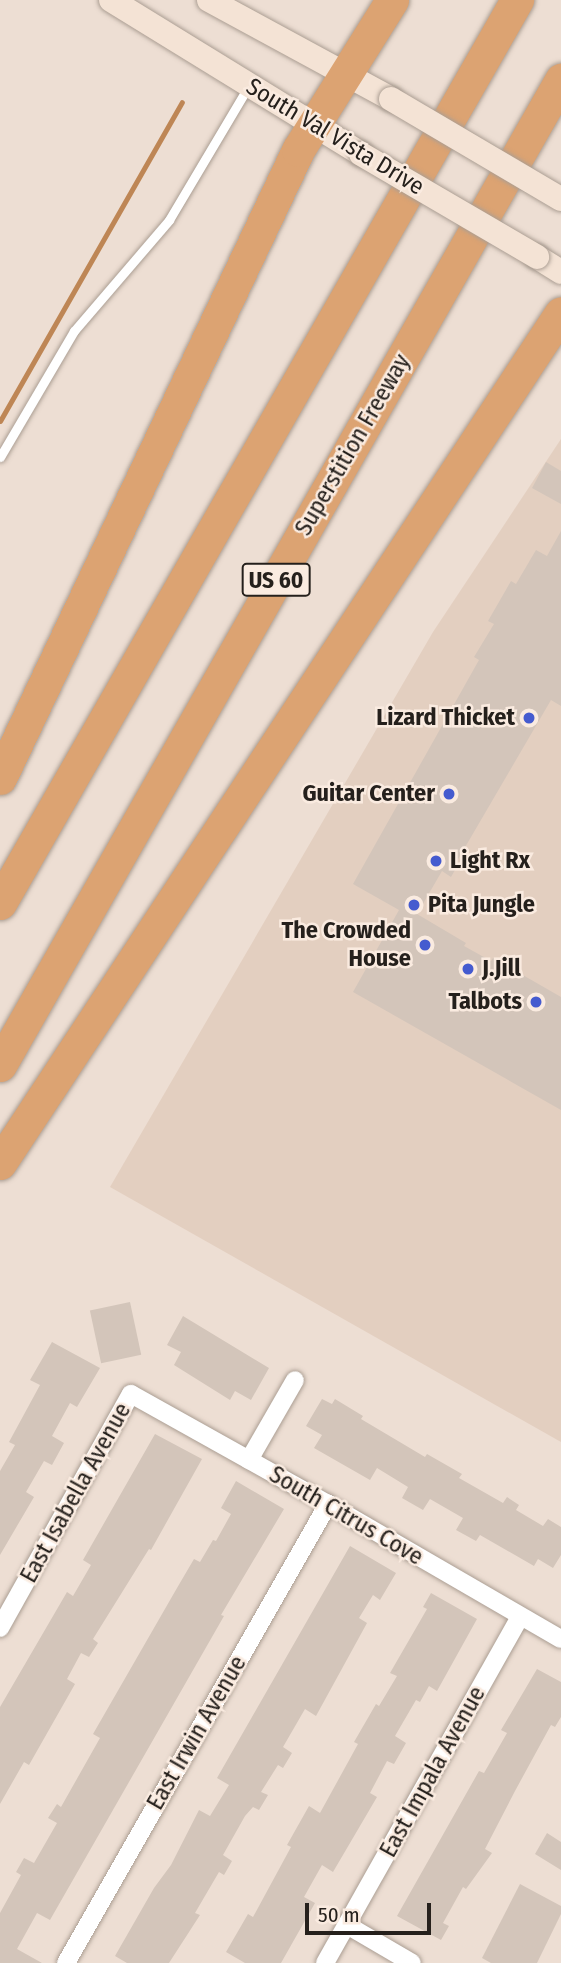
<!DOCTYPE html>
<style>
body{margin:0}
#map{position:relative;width:561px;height:1963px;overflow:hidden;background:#edded3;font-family:"Fira Sans Condensed",sans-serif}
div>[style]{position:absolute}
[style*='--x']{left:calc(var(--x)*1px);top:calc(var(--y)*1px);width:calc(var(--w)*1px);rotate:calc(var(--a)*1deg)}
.built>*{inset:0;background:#e3cfc0}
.stream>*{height:5px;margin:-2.5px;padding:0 2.5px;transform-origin:2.5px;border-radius:2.5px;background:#be8655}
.building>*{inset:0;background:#d3c5ba;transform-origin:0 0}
.roads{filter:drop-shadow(0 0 2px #ab9e93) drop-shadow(0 0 2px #ab9e93)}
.service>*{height:9px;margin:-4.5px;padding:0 4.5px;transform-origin:4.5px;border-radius:4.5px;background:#fff}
.minor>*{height:18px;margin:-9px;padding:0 9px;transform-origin:9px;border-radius:9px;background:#fff}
.secondary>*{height:24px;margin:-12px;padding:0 12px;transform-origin:12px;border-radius:12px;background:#f4e3d5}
.motorway>*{height:33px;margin:-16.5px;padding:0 16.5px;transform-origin:16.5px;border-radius:16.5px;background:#dca372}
.bridges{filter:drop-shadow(0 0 2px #ab9e93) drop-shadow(0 0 2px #ab9e93)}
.secondary-bridge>*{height:24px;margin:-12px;padding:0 12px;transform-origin:12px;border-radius:12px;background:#f4e3d5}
.dots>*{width:19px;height:19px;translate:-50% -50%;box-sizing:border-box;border:4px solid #faebe0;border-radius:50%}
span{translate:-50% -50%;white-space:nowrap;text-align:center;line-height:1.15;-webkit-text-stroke:5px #faebe0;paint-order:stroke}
.shield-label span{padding:2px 5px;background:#faebe0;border:2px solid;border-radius:5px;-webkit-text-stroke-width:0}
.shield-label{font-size:23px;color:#25201c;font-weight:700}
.street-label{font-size:24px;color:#25201c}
.poi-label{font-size:24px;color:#25201c;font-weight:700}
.right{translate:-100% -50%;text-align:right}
.left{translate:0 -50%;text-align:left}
.scale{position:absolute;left:305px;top:1903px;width:126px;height:32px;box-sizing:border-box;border:4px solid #25201c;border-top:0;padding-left:9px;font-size:21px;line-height:24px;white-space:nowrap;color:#25201c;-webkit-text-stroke:5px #faebe0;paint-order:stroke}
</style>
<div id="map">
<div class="built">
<div style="clip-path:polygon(561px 439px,561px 1442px,110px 1187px,433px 632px)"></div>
</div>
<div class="stream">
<div style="--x:0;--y:421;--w:367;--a:-60.3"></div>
</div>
<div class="building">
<div style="clip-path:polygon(546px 462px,561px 471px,561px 504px,532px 488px)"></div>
<div style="clip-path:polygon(561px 531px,561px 706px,551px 700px,457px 861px,459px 863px,451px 877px,442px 871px,417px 914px,466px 943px,464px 946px,491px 961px,493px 958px,561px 997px,561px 1110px,353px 992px,399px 910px,353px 884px,479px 660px,474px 657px,494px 624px,488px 621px,511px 581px,516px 584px,536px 550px,547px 556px)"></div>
<div style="left:130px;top:1302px;width:54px;height:41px;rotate:78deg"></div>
<div style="clip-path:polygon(183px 1316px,269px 1368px,251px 1400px,235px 1391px,230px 1400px,174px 1365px,181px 1352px,167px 1345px)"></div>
<div style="clip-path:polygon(52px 1342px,100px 1368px,77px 1407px,70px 1403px,52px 1436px,64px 1443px,52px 1465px,44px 1461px,26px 1492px,34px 1497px,0 1555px,0 1471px,15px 1445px,9px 1442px,40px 1385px,30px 1380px)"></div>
<div style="clip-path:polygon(322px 1399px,332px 1404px,335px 1399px,363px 1416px,361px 1419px,425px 1457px,427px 1454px,462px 1474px,459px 1478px,503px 1503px,507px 1497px,519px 1505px,516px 1510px,543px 1526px,548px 1519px,561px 1527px,561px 1555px,553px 1568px,538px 1559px,534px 1566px,480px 1535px,476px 1541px,456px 1530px,463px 1518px,430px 1499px,423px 1510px,402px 1498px,408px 1487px,377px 1468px,370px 1480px,314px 1448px,322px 1435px,306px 1426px)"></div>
<div style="clip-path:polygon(155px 1434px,202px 1459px,151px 1550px,149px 1549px,93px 1639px,98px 1643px,89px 1657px,81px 1653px,67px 1679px,75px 1684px,29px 1765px,24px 1762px,0 1804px,0 1707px,67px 1592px,73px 1596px,91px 1565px,83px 1560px)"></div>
<div style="clip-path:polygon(236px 1481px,284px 1509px,221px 1615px,224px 1616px,50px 1920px,37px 1913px,17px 1949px,42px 1963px,0 1963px,0 1913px,21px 1875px,16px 1872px,24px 1858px,34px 1863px,57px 1823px,48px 1818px,57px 1804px,61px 1807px,100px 1738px,93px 1734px,177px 1588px,194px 1559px,200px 1562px,213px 1540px,216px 1541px,231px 1514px,221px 1508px)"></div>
<div style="clip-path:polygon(350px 1546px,396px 1573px,380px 1600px,373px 1595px,359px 1618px,367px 1623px,316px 1716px,305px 1709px,283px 1747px,292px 1753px,283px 1768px,278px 1765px,261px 1792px,268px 1795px,259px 1810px,253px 1807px,245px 1816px,223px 1855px,232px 1861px,224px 1875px,219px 1872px,195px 1913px,200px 1915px,169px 1963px,127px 1963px,115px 1956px,154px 1888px,171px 1865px,199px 1810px,210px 1816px,229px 1785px,217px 1778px)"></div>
<div style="clip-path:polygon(431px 1593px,477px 1619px,437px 1691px,429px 1686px,420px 1702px,416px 1700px,395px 1736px,406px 1743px,394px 1764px,387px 1761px,370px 1793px,377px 1797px,333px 1872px,322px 1865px,304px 1897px,315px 1903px,281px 1963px,245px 1963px,226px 1952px,248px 1914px,253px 1917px,291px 1847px,287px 1845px,309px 1806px,320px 1813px,358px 1744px,354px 1742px,376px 1704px,379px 1706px,397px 1676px,390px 1673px,427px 1609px,423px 1607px)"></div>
<div style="clip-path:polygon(537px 1669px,561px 1682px,561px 1717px,555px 1727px,551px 1725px,515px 1791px,485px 1849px,492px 1853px,466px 1889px,463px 1887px,443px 1923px,449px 1926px,441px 1940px,397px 1916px,479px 1771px,484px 1773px,507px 1733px,501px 1730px)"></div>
<div style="clip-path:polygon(547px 1833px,561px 1842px,561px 1870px,535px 1854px)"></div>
<div style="clip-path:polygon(520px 1884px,561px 1906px,561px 1914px,537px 1963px,491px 1963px,482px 1958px)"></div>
</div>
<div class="roads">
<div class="service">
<div style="--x:0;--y:457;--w:146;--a:-59.6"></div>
<div style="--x:74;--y:331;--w:146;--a:-49.4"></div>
<div style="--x:169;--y:220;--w:155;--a:-59.3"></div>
</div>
<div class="minor">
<div style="--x:249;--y:1460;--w:92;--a:-60.1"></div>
<div style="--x:0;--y:1628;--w:268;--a:-60.8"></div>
<div style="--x:131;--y:1394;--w:226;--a:29.2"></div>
<div style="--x:328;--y:1504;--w:269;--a:30.1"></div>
<div style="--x:347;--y:1925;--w:75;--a:30.3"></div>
<div style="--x:66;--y:1963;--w:529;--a:-60.28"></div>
<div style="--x:325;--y:1963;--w:397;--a:-60.6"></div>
</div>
<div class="secondary">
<div style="--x:111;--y:0;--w:294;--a:31.6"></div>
<div style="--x:209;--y:0;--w:207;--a:28.5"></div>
<div style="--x:537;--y:257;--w:28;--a:32"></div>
</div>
<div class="motorway">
<div style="--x:0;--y:778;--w:695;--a:-64.61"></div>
<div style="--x:298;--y:150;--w:177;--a:-57.9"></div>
<div style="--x:0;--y:903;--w:1041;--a:-60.21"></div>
<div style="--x:0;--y:1065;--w:1134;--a:-60.34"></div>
<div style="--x:0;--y:1163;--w:1018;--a:-56.58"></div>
</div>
</div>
<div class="bridges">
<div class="secondary-bridge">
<div style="--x:391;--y:99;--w:197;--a:30.5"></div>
<div style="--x:361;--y:154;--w:204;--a:30.3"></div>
</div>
</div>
<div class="dots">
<div style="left:529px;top:718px;background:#455bcf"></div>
<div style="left:449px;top:794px;background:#455bcf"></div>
<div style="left:436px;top:861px;background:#455bcf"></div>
<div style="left:414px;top:905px;background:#455bcf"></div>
<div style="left:425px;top:945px;background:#455bcf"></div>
<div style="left:468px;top:969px;background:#455bcf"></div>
<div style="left:536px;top:1002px;background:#455bcf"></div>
</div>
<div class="shield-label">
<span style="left:276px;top:580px">US 60</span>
</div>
<div class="street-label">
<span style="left:335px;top:137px;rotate:31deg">South Val Vista Drive</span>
<span style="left:353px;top:445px;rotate:-60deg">Superstition Freeway</span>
<span style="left:76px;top:1493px;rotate:-61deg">East Isabella Avenue</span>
<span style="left:346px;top:1516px;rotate:30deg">South Citrus Cove</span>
<span style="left:197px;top:1733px;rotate:-60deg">East Irwin Avenue</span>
<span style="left:433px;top:1772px;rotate:-61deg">East Impala Avenue</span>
</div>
<div class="poi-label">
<span class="right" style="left:515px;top:718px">Lizard Thicket</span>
<span class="right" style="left:435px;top:794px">Guitar Center</span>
<span class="left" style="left:450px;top:861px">Light Rx</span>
<span class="left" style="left:428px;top:905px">Pita Jungle</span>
<span class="right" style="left:411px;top:945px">The Crowded<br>House</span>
<span class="left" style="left:482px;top:969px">J.Jill</span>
<span class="right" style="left:522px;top:1002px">Talbots</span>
</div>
<div class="scale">50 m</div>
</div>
